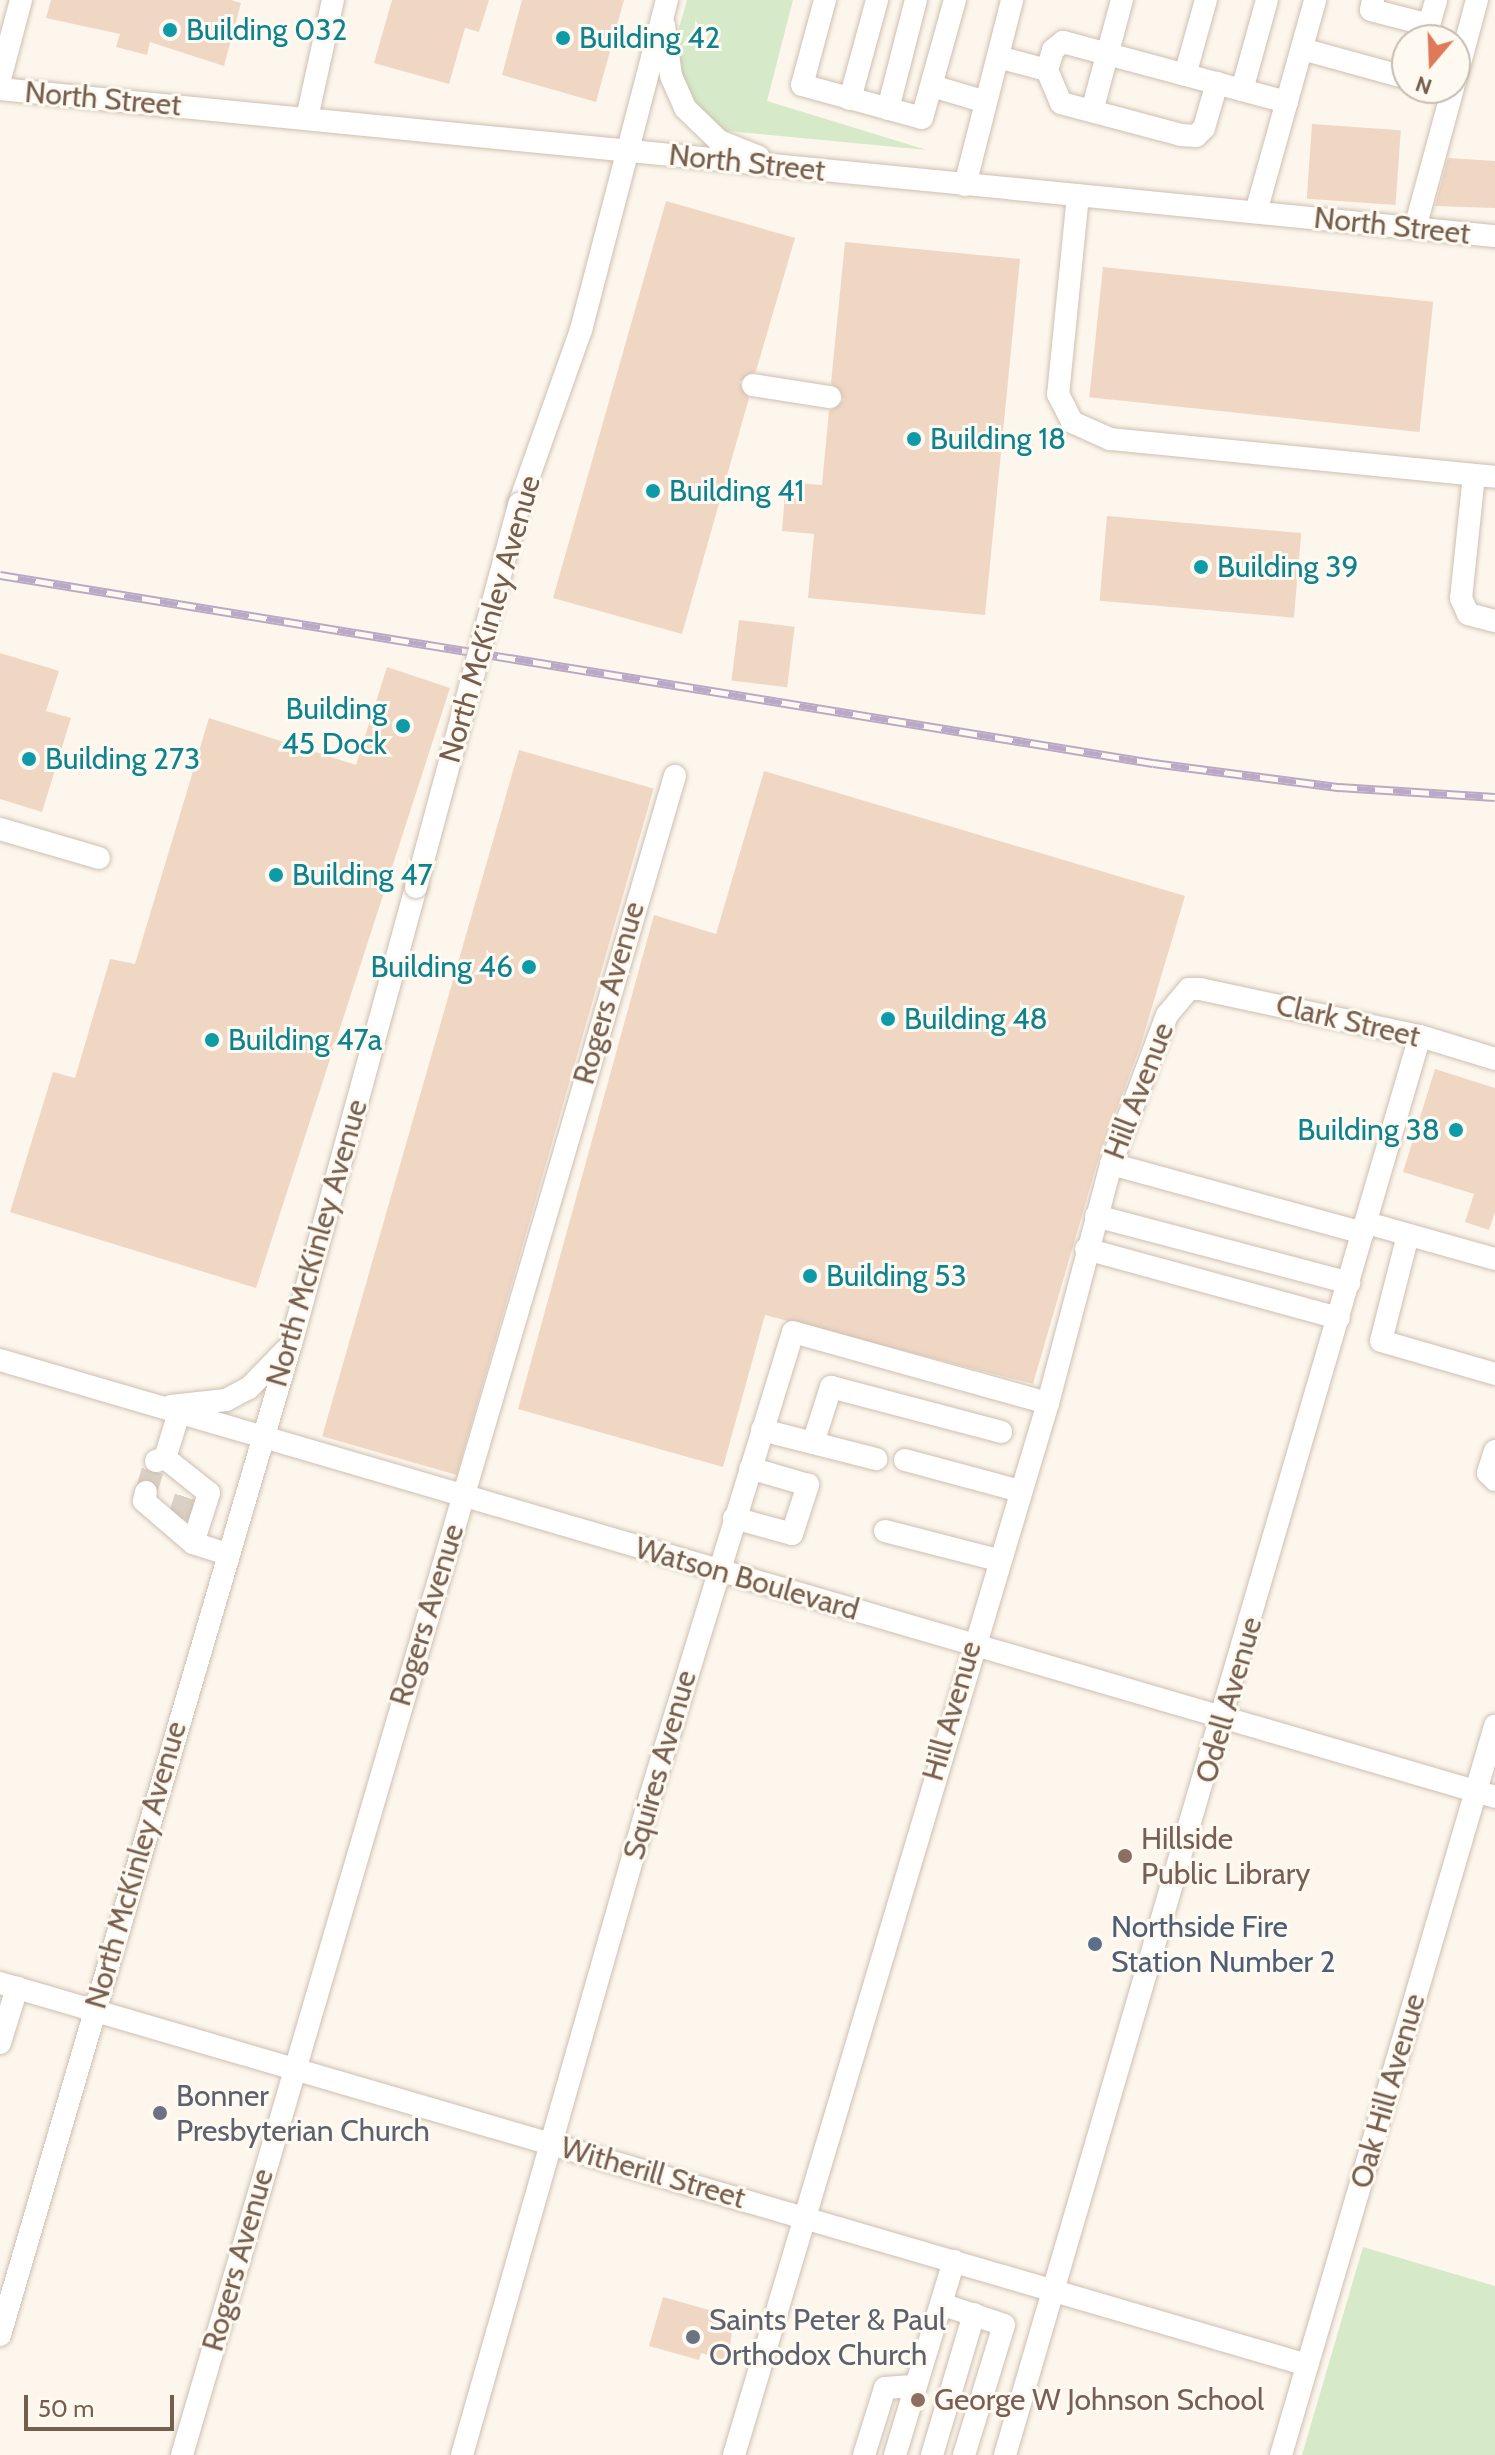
<!DOCTYPE html>
<style>
body{margin:0}
#map{position:relative;width:1495px;height:2455px;overflow:hidden;background:#fcf6ec;font-family:Cabin,sans-serif}
div>[style]{position:absolute}
[style*='--x']{left:calc(var(--x)*1px);top:calc(var(--y)*1px);width:calc(var(--w)*1px);rotate:calc(var(--a)*1deg)}
.green>*{inset:0;background:#d6eaca}
.building>*{inset:0;background:#f0d7c4;transform-origin:0 0}
.minor-tunnel>*{height:22px;margin-top:-11px;transform-origin:0;background:repeating-linear-gradient(90deg,#dad0c5 0 22px,transparent 0 33px)}
.roads{filter:drop-shadow(0 0 2px #cebfb1) drop-shadow(0 0 2px #cebfb1)}
.minor>*{height:22px;margin:-11px;padding:0 11px;transform-origin:11px;border-radius:11px;background:#fff}
.rail>*{height:9px;margin-top:-4.5px;transform-origin:0;background:repeating-linear-gradient(90deg,#fefaf2 0 18px,#baa9c6 0 36px);box-sizing:border-box;border-block:2px solid #baa9c6}
.bridges{filter:drop-shadow(0 0 2px #cebfb1) drop-shadow(0 0 2px #cebfb1)}
.minor-bridge>*{height:22px;margin:-11px;padding:0 11px;transform-origin:11px;border-radius:11px;background:#fff}
.dots>*{width:22px;height:22px;translate:-50% -50%;box-sizing:border-box;border:4px solid #fefaf2;border-radius:50%}
span{translate:-50% -50%;white-space:nowrap;text-align:center;line-height:1.15;-webkit-text-stroke:6px #fefaf2;paint-order:stroke}
.culture-label{font-size:30px;color:#0d838f}
.left{translate:0 -50%;text-align:left}
.right{translate:-100% -50%;text-align:right}
.street-label{font-size:30px;color:#765e4f}
.education-label{font-size:30px;color:#785e54}
.service-label{font-size:30px;color:#4e5e75}
.worship-label{font-size:30px;color:#5b616d}
.north{position:absolute;left:1391px;top:24px;width:80px;height:80px;box-sizing:border-box;background:#fefaf2;border:2px solid #c8bcb1;border-radius:50%;rotate:199deg;font-size:22px;font-weight:700;line-height:32px;text-align:center;color:#765e4f}
.north::after{content:'';display:block;margin:auto;width:28px;height:36px;background:#de7a58;clip-path:polygon(50% 0,100% 100%,50% 72%,0 100%)}
.scale{position:absolute;left:24px;top:2395px;width:150px;height:36px;box-sizing:border-box;border:4px solid #765e4f;border-top:0;padding-left:10px;font-size:24px;line-height:28px;white-space:nowrap;color:#765e4f;-webkit-text-stroke:6px #fefaf2;paint-order:stroke}
</style>
<div id="map">
<div class="green">
<div style="clip-path:polygon(687px 0,793px 0,767px 101px,927px 150px,718px 130px,697px 122px,669px 63px)"></div>
<div style="clip-path:polygon(1363px 2247px,1495px 2286px,1495px 2455px,1302px 2455px)"></div>
</div>
<div class="building">
<div style="clip-path:polygon(51px 0,231px 0,241px 3px,224px 66px,150px 42px,147px 55px,116px 47px,120px 34px,46px 18px)"></div>
<div style="clip-path:polygon(392px 0,489px 0,479px 32px,465px 28px,449px 84px,374px 63px)"></div>
<div style="clip-path:polygon(522px 0,624px 0,596px 102px,502px 75px)"></div>
<div style="left:1312px;top:124px;width:89px;height:75px;rotate:4deg"></div>
<div style="clip-path:polygon(1448px 158px,1495px 161px,1495px 208px,1435px 206px)"></div>
<div style="clip-path:polygon(666px 201px,795px 238px,756px 371px,739px 382px,749px 398px,682px 634px,553px 598px)"></div>
<div style="clip-path:polygon(845px 242px,1020px 259px,985px 615px,808px 598px,814px 534px,782px 531px,786px 482px,822px 485px,829px 411px,844px 400px,831px 383px)"></div>
<div style="left:1103px;top:267px;width:332px;height:131px;rotate:6deg"></div>
<div style="left:1107px;top:516px;width:195px;height:85px;rotate:5deg"></div>
<div style="left:739px;top:620px;width:56px;height:61px;rotate:7deg"></div>
<div style="clip-path:polygon(0 653px,59px 671px,46px 711px,71px 718px,42px 812px,0 799px)"></div>
<div style="clip-path:polygon(387px 667px,450px 688px,256px 1288px,10px 1212px,53px 1072px,75px 1078px,110px 959px,135px 964px,209px 718px,356px 765px)"></div>
<div style="left:519px;top:750px;width:140px;height:714px;rotate:16deg"></div>
<div style="clip-path:polygon(764px 771px,1185px 896px,1141px 1044px,1098px 1160px,1033px 1384px,765px 1315px,723px 1467px,518px 1409px,654px 915px,716px 934px)"></div>
<div style="clip-path:polygon(1435px 1069px,1495px 1088px,1495px 1212px,1489px 1230px,1465px 1222px,1474px 1194px,1403px 1172px)"></div>
<div style="clip-path:polygon(663px 2297px,734px 2317px,728px 2361px,701px 2353px,699px 2360px,649px 2346px)"></div>
</div>
<div class="minor-tunnel">
<div style="--x:146;--y:1492;--w:27;--a:-73"></div>
<div style="--x:179;--y:1518;--w:27;--a:-73"></div>
</div>
<div class="roads">
<div class="minor">
<div style="--x:825;--y:0;--w:88;--a:105.1"></div>
<div style="--x:802;--y:85;--w:124;--a:15.4"></div>
<div style="--x:922;--y:118;--w:123;--a:-74.4"></div>
<div style="--x:1373;--y:0;--w:10;--a:101"></div>
<div style="--x:1371;--y:10;--w:60;--a:14.5"></div>
<div style="--x:1429;--y:25;--w:26;--a:-74"></div>
<div style="--x:664;--y:25;--w:51;--a:82.2"></div>
<div style="--x:671;--y:76;--w:35;--a:66"></div>
<div style="--x:685;--y:108;--w:47;--a:44.1"></div>
<div style="--x:719;--y:141;--w:43;--a:21.8"></div>
<div style="--x:1302;--y:49;--w:109;--a:15.4"></div>
<div style="--x:998;--y:57;--w:51;--a:14.9"></div>
<div style="--x:1047;--y:70;--w:21;--a:-73"></div>
<div style="--x:1053;--y:50;--w:13;--a:-39"></div>
<div style="--x:1063;--y:42;--w:232;--a:15"></div>
<div style="--x:1047;--y:70;--w:36;--a:67"></div>
<div style="--x:1061;--y:103;--w:124;--a:14.9"></div>
<div style="--x:1181;--y:135;--w:15;--a:4"></div>
<div style="--x:1196;--y:136;--w:11;--a:-45"></div>
<div style="--x:1204;--y:128;--w:47;--a:-73.9"></div>
<div style="--x:1185;--y:75;--w:78;--a:-74.4"></div>
<div style="--x:0;--y:79;--w:82;--a:-75.1"></div>
<div style="--x:1455;--y:82;--w:85;--a:-75"></div>
<div style="--x:932;--y:86;--w:56;--a:16.5"></div>
<div style="--x:0;--y:89;--w:1502;--a:5.62"></div>
<div style="--x:1242;--y:90;--w:93;--a:-74.5"></div>
<div style="--x:850;--y:99;--w:103;--a:-74.7"></div>
<div style="--x:888;--y:109;--w:113;--a:-75.6"></div>
<div style="--x:1092;--y:111;--w:115;--a:-74.9"></div>
<div style="--x:307;--y:118;--w:121;--a:-77.6"></div>
<div style="--x:965;--y:185;--w:191;--a:-75.7"></div>
<div style="--x:1078;--y:195;--w:200;--a:95.7"></div>
<div style="--x:1058;--y:394;--w:31;--a:63"></div>
<div style="--x:1072;--y:422;--w:42;--a:24.1"></div>
<div style="--x:1110;--y:439;--w:387;--a:5.6"></div>
<div style="--x:1256;--y:212;--w:220;--a:-74.4"></div>
<div style="--x:1415;--y:228;--w:145;--a:-74.8"></div>
<div style="--x:753;--y:385;--w:78;--a:8.9"></div>
<div style="--x:1474;--y:475;--w:124;--a:96"></div>
<div style="--x:1461;--y:598;--w:17;--a:66"></div>
<div style="--x:1468;--y:614;--w:28;--a:15"></div>
<div style="--x:519;--y:504;--w:185;--a:-70.4"></div>
<div style="--x:581;--y:330;--w:341;--a:-75.4"></div>
<div style="--x:0;--y:829;--w:103;--a:16.3"></div>
<div style="--x:1111;--y:1164;--w:261;--a:15.3"></div>
<div style="--x:1096;--y:1216;--w:262;--a:14.8"></div>
<div style="--x:1367;--y:1223;--w:133;--a:15.7"></div>
<div style="--x:1408;--y:1235;--w:109;--a:104.3"></div>
<div style="--x:1381;--y:1341;--w:119;--a:16.1"></div>
<div style="--x:1086;--y:1249;--w:262;--a:15.3"></div>
<div style="--x:0;--y:1360;--w:1558;--a:16.29"></div>
<div style="--x:171;--y:1406;--w:55;--a:-6.2"></div>
<div style="--x:226;--y:1400;--w:26;--a:-28"></div>
<div style="--x:249;--y:1388;--w:52;--a:-45.8"></div>
<div style="--x:762;--y:1430;--w:118;--a:14.3"></div>
<div style="--x:813;--y:1443;--w:59;--a:-72.2"></div>
<div style="--x:831;--y:1387;--w:176;--a:14.8"></div>
<div style="--x:1495;--y:1451;--w:23;--a:108"></div>
<div style="--x:1488;--y:1473;--w:10;--a:45"></div>
<div style="--x:165;--y:1458;--w:56;--a:38.5"></div>
<div style="--x:209;--y:1493;--w:52;--a:107.7"></div>
<div style="--x:905;--y:1460;--w:119;--a:15.1"></div>
<div style="--x:156;--y:1461;--w:9;--a:-18"></div>
<div style="--x:165;--y:1458;--w:47;--a:-72.7"></div>
<div style="--x:146;--y:1492;--w:9;--a:103"></div>
<div style="--x:144;--y:1501;--w:65;--a:40.6"></div>
<div style="--x:193;--y:1543;--w:36;--a:18"></div>
<div style="--x:734;--y:1518;--w:60;--a:15.4"></div>
<div style="--x:792;--y:1534;--w:52;--a:-71.9"></div>
<div style="--x:808;--y:1485;--w:60;--a:-163.7"></div>
<div style="--x:885;--y:1531;--w:117;--a:14.4"></div>
<div style="--x:0;--y:1983;--w:1362;--a:16.29"></div>
<div style="--x:0;--y:2043;--w:58;--a:-72.8"></div>
<div style="--x:941;--y:2304;--w:66;--a:18.4"></div>
<div style="--x:1004;--y:2325;--w:136;--a:107.1"></div>
<div style="--x:0;--y:2335;--w:1033;--a:-73.64"></div>
<div style="--x:291;--y:1344;--w:474;--a:-74.7"></div>
<div style="--x:182;--y:2455;--w:1750;--a:-73.64"></div>
<div style="--x:462;--y:2455;--w:684;--a:-74.05"></div>
<div style="--x:650;--y:1797;--w:486;--a:-72.9"></div>
<div style="--x:793;--y:1332;--w:265;--a:15.6"></div>
<div style="--x:734;--y:2455;--w:1098;--a:-73.38"></div>
<div style="--x:1048;--y:1403;--w:247;--a:-75.2"></div>
<div style="--x:1111;--y:1164;--w:159;--a:-69.4"></div>
<div style="--x:1167;--y:1015;--w:34;--a:-50"></div>
<div style="--x:1189;--y:989;--w:11;--a:0"></div>
<div style="--x:1200;--y:989;--w:225;--a:12.1"></div>
<div style="--x:1420;--y:1036;--w:78;--a:17"></div>
<div style="--x:864;--y:2455;--w:70;--a:-72.6"></div>
<div style="--x:885;--y:2388;--w:31;--a:-4"></div>
<div style="--x:895;--y:2455;--w:203;--a:-73.1"></div>
<div style="--x:932;--y:2455;--w:147;--a:-73.4"></div>
<div style="--x:1005;--y:2455;--w:1478;--a:-73.7"></div>
<div style="--x:1281;--y:2455;--w:760;--a:-73.64"></div>
</div>
</div>
<div class="rail">
<div style="--x:0;--y:575;--w:1168;--a:9.26"></div>
<div style="--x:1153;--y:763;--w:188;--a:7.4"></div>
<div style="--x:1339;--y:787;--w:156;--a:3.7"></div>
</div>
<div class="bridges">
<div class="minor-bridge">
<div style="--x:416;--y:887;--w:397;--a:-74.9"></div>
</div>
</div>
<div class="dots">
<div style="left:170px;top:30px;background:#0f9aa8"></div>
<div style="left:563px;top:38px;background:#0f9aa8"></div>
<div style="left:914px;top:439px;background:#0f9aa8"></div>
<div style="left:653px;top:491px;background:#0f9aa8"></div>
<div style="left:1201px;top:567px;background:#0f9aa8"></div>
<div style="left:403px;top:726px;background:#0f9aa8"></div>
<div style="left:29px;top:759px;background:#0f9aa8"></div>
<div style="left:276px;top:875px;background:#0f9aa8"></div>
<div style="left:529px;top:967px;background:#0f9aa8"></div>
<div style="left:888px;top:1019px;background:#0f9aa8"></div>
<div style="left:212px;top:1040px;background:#0f9aa8"></div>
<div style="left:1456px;top:1130px;background:#0f9aa8"></div>
<div style="left:810px;top:1276px;background:#0f9aa8"></div>
<div style="left:1125px;top:1856px;background:#8d6e63"></div>
<div style="left:1095px;top:1944px;background:#5c6f8a"></div>
<div style="left:160px;top:2113px;background:#6b7280"></div>
<div style="left:693px;top:2337px;background:#6b7280"></div>
<div style="left:918px;top:2400px;background:#8d6e63"></div>
</div>
<div class="culture-label">
<span class="left" style="left:186px;top:30px">Building 032</span>
<span class="left" style="left:579px;top:38px">Building 42</span>
<span class="left" style="left:930px;top:439px">Building 18</span>
<span class="left" style="left:669px;top:491px">Building 41</span>
<span class="left" style="left:1217px;top:567px">Building 39</span>
<span class="right" style="left:387px;top:726px">Building<br>45 Dock</span>
<span class="left" style="left:45px;top:759px">Building 273</span>
<span class="left" style="left:292px;top:875px">Building 47</span>
<span class="right" style="left:513px;top:967px">Building 46</span>
<span class="left" style="left:904px;top:1019px">Building 48</span>
<span class="left" style="left:228px;top:1040px">Building 47a</span>
<span class="right" style="left:1440px;top:1130px">Building 38</span>
<span class="left" style="left:826px;top:1276px">Building 53</span>
</div>
<div class="street-label">
<span style="left:103px;top:99px;rotate:5deg">North Street</span>
<span style="left:747px;top:163px;rotate:6deg">North Street</span>
<span style="left:1392px;top:226px;rotate:6deg">North Street</span>
<span style="left:490px;top:619px;rotate:-74deg">North McKinley Avenue</span>
<span style="left:609px;top:993px;rotate:-74deg">Rogers Avenue</span>
<span style="left:1348px;top:1021px;rotate:13deg">Clark Street</span>
<span style="left:1139px;top:1091px;rotate:-69deg">Hill Avenue</span>
<span style="left:317px;top:1243px;rotate:-74deg">North McKinley Avenue</span>
<span style="left:747px;top:1579px;rotate:16deg">Watson Boulevard</span>
<span style="left:427px;top:1615px;rotate:-73deg">Rogers Avenue</span>
<span style="left:1229px;top:1700px;rotate:-74deg">Odell Avenue</span>
<span style="left:952px;top:1711px;rotate:-74deg">Hill Avenue</span>
<span style="left:660px;top:1765px;rotate:-74deg">Squires Avenue</span>
<span style="left:136px;top:1865px;rotate:-74deg">North McKinley Avenue</span>
<span style="left:1388px;top:2091px;rotate:-74deg">Oak Hill Avenue</span>
<span style="left:653px;top:2173px;rotate:16deg">Witherill Street</span>
<span style="left:238px;top:2260px;rotate:-74deg">Rogers Avenue</span>
</div>
<div class="education-label">
<span class="left" style="left:1141px;top:1856px">Hillside<br>Public Library</span>
<span class="left" style="left:934px;top:2400px">George W Johnson School</span>
</div>
<div class="service-label">
<span class="left" style="left:1111px;top:1944px">Northside Fire<br>Station Number 2</span>
</div>
<div class="worship-label">
<span class="left" style="left:176px;top:2113px">Bonner<br>Presbyterian Church</span>
<span class="left" style="left:709px;top:2337px">Saints Peter &amp; Paul<br>Orthodox Church</span>
</div>
<div class="north">N</div>
<div class="scale">50 m</div>
</div>
